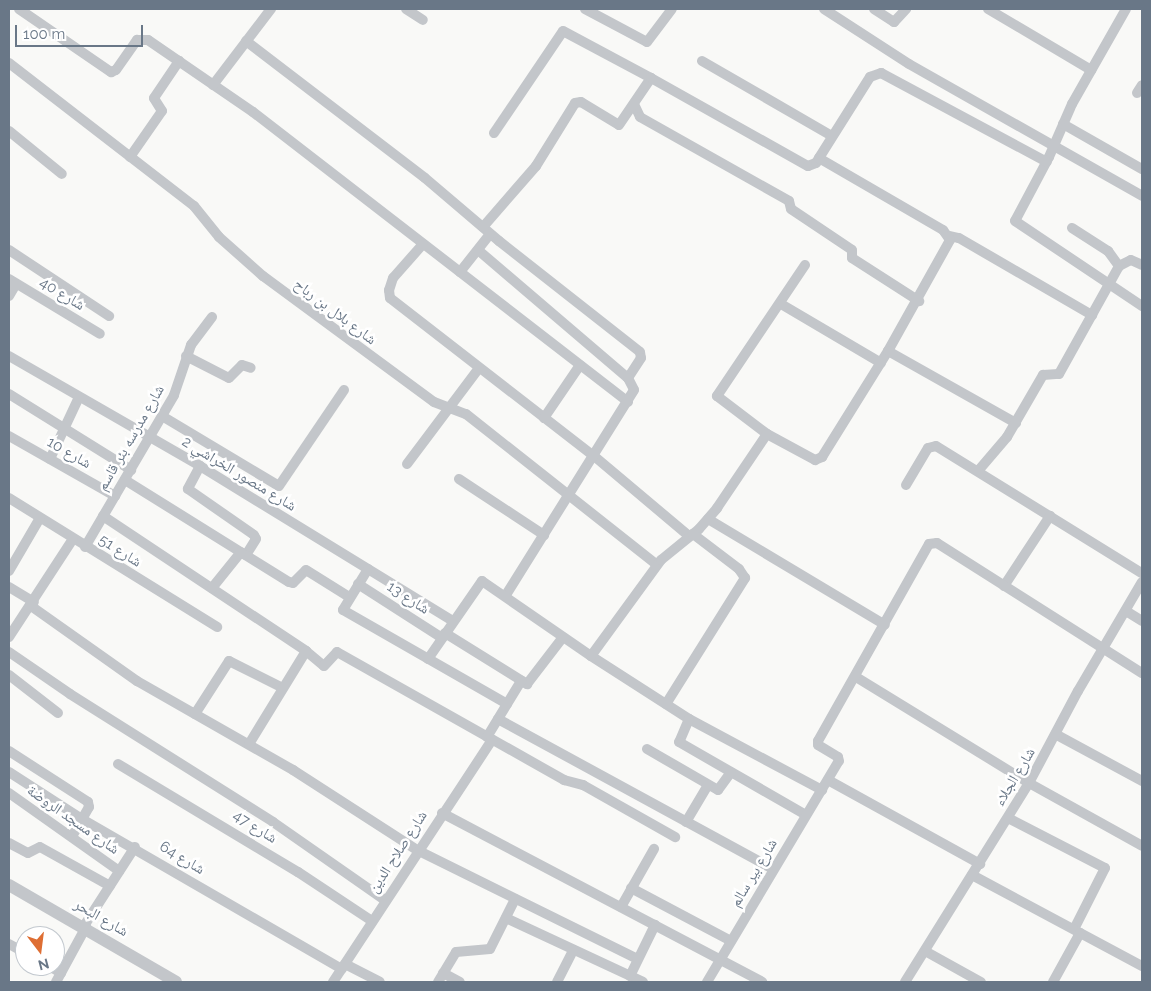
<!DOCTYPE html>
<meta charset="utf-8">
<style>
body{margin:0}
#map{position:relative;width:1151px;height:991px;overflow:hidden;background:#f9f9f7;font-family:Raleway,"Noto Naskh Arabic",sans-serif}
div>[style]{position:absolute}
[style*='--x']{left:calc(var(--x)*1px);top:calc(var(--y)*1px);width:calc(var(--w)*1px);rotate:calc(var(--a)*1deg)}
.minor>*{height:10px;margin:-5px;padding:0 5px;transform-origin:5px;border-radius:5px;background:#c3c6ca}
.tertiary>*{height:12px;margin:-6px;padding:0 6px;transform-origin:6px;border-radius:6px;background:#c3c6ca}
span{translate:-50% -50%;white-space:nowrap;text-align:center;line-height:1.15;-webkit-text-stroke:5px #fff;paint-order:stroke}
.street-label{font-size:15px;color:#697787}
.frame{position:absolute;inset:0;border:10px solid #697787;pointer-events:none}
.north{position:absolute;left:15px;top:926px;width:50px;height:50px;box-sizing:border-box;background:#fff;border:1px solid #c3c9cf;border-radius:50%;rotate:165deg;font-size:14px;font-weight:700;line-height:20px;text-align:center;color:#697787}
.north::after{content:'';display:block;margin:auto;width:18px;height:22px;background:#de6e33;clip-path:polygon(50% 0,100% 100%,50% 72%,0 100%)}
.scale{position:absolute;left:15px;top:25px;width:128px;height:22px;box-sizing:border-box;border:2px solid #697787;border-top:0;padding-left:6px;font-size:15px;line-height:18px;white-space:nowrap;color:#697787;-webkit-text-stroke:4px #fff;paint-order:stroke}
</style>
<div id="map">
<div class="minor">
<div style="--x:19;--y:9;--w:112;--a:34.4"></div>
<div style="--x:111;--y:72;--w:5;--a:-22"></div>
<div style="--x:116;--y:70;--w:37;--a:-55"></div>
<div style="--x:137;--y:40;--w:11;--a:0"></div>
<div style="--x:148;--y:40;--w:127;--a:34.4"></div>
<div style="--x:253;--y:112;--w:474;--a:37.7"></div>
<div style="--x:406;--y:9;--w:20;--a:33"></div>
<div style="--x:585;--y:9;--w:70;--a:28"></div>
<div style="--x:647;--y:42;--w:41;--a:-52.9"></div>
<div style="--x:824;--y:9;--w:101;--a:32.9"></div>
<div style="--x:909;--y:64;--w:268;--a:29.5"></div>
<div style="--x:874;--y:9;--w:24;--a:33"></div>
<div style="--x:894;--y:22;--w:18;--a:-47"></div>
<div style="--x:988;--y:9;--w:120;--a:30.6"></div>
<div style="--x:1126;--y:9;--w:109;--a:119.6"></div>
<div style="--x:1072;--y:104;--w:58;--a:113.5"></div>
<div style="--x:1049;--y:157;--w:72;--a:118"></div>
<div style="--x:1015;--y:221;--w:153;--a:33.8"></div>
<div style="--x:246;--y:41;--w:225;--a:37.4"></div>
<div style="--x:425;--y:178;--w:97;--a:40.4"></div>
<div style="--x:499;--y:241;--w:179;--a:38.2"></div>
<div style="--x:640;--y:352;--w:6;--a:81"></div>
<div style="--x:641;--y:358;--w:24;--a:123"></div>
<div style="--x:702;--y:61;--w:150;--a:30"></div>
<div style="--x:9;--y:63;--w:234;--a:37.7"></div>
<div style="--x:194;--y:206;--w:40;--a:51"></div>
<div style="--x:219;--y:237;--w:59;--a:41.6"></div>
<div style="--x:263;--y:276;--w:212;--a:36.4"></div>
<div style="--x:434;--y:402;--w:34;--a:21"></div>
<div style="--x:466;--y:414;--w:243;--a:38.3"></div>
<div style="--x:213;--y:85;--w:96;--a:-52.7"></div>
<div style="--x:1137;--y:93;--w:9;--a:-58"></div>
<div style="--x:634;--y:104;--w:14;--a:65"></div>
<div style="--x:640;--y:117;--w:171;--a:29.4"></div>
<div style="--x:789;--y:201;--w:8;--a:76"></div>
<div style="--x:791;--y:209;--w:73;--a:33.9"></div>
<div style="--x:852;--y:250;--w:8;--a:90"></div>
<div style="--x:852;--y:258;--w:80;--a:32.7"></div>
<div style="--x:1063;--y:124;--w:91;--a:29.7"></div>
<div style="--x:9;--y:131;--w:68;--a:39.1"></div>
<div style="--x:494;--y:133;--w:123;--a:-55.9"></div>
<div style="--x:563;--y:31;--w:100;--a:28.1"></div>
<div style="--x:130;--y:157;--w:56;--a:-55.2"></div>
<div style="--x:162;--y:111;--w:15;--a:-122"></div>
<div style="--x:154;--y:98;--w:45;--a:-56"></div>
<div style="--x:483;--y:227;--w:81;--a:-49"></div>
<div style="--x:536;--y:166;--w:74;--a:-58.2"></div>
<div style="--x:575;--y:103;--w:6;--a:-9"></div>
<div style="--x:581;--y:102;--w:44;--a:31.2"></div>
<div style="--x:619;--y:125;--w:57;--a:-55.8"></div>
<div style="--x:651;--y:78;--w:180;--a:29.3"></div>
<div style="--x:808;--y:166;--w:9;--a:-21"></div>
<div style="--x:816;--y:163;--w:6;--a:-59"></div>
<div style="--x:1072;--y:228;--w:43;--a:32.6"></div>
<div style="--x:1108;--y:251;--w:19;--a:54"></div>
<div style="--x:950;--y:236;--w:9;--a:13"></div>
<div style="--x:959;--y:238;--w:154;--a:30.1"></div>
<div style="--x:423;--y:244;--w:45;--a:131.4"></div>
<div style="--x:393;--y:278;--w:13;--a:108"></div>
<div style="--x:389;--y:290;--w:8;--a:83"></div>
<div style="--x:390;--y:298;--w:258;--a:37.8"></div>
<div style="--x:594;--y:456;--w:124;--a:40.1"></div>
<div style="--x:9;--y:250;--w:120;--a:33.4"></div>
<div style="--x:478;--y:250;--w:197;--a:40.5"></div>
<div style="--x:628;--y:378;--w:13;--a:63"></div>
<div style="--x:634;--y:390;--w:242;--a:122"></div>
<div style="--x:805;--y:265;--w:158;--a:123.9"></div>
<div style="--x:717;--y:396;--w:63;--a:37.2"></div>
<div style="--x:767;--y:434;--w:55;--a:28.4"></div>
<div style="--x:815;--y:460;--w:8;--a:-23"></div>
<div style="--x:822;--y:457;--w:125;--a:-58.1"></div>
<div style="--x:888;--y:351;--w:127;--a:-60.8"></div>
<div style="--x:950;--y:240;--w:12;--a:-125"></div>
<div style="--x:943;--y:230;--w:143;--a:-149.9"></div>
<div style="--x:819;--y:158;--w:96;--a:-57.8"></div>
<div style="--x:870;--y:77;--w:12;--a:-20"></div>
<div style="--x:881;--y:73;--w:188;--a:28.2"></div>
<div style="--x:460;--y:272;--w:48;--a:-51.7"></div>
<div style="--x:9;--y:279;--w:106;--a:31.1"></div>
<div style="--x:9;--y:296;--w:14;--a:-60"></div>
<div style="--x:781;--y:304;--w:116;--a:30.5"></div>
<div style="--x:888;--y:351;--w:147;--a:29.4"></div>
<div style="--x:9;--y:356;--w:220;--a:29.9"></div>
<div style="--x:200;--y:466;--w:297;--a:31.5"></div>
<div style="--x:186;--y:356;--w:48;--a:27.1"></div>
<div style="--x:229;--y:378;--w:18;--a:-45"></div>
<div style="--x:242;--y:365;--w:9;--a:18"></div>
<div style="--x:9;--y:394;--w:144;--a:31.9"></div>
<div style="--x:162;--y:416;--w:136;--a:30.9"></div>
<div style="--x:279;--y:486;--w:116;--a:-55.9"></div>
<div style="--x:544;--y:418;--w:64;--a:-55.8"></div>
<div style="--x:9;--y:436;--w:122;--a:29.5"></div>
<div style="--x:50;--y:459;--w:68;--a:-64.9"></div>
<div style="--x:407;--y:464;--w:120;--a:-53.1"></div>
<div style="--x:200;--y:466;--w:26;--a:118"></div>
<div style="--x:188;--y:489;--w:80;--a:34.9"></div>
<div style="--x:254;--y:535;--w:4;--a:63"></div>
<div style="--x:256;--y:539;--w:19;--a:122"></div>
<div style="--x:978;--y:471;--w:45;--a:-49.5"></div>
<div style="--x:1007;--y:437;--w:72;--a:-59.9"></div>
<div style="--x:1043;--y:375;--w:16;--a:-4"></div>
<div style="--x:1059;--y:374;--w:124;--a:-60.9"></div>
<div style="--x:1119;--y:266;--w:13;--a:-27"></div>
<div style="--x:1131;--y:260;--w:12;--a:24"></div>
<div style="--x:459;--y:479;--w:102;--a:33.4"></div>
<div style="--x:125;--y:480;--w:193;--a:31.9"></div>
<div style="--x:289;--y:582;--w:4;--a:14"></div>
<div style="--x:293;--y:583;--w:18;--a:-45"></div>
<div style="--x:306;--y:570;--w:51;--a:32.1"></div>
<div style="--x:906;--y:485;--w:43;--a:-59.3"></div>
<div style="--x:928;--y:448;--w:8;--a:-14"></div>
<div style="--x:936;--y:446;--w:242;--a:31.7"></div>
<div style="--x:9;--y:498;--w:245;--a:31.8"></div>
<div style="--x:103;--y:516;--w:244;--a:33.6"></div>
<div style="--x:306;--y:651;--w:23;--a:40"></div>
<div style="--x:324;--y:666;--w:19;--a:-47"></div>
<div style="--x:337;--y:652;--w:261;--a:29.4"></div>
<div style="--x:564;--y:780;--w:20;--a:15"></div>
<div style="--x:583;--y:785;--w:106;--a:29.5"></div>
<div style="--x:708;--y:519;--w:206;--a:30.9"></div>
<div style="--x:85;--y:547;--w:176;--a:-59.6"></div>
<div style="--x:174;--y:395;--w:53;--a:-71.2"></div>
<div style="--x:191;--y:345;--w:35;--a:-53"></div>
<div style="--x:368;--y:569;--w:48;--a:121.4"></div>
<div style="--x:343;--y:610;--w:189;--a:29.8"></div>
<div style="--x:9;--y:571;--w:61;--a:-59.7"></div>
<div style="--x:358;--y:584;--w:100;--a:32.7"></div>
<div style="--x:1004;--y:586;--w:84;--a:-56.7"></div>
<div style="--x:9;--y:587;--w:29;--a:31"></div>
<div style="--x:212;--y:588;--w:46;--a:-51.1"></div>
<div style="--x:31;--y:606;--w:130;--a:35.3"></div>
<div style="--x:137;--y:681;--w:180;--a:29.7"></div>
<div style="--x:293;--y:770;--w:148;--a:32.8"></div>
<div style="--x:417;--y:850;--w:246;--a:26.3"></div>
<div style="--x:1126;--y:611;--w:19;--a:32"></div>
<div style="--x:445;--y:633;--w:97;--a:31.9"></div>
<div style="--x:527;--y:684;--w:59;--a:-52.5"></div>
<div style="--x:9;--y:637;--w:117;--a:-56.9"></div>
<div style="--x:9;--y:652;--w:74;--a:34.5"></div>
<div style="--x:70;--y:694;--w:240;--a:32.2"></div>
<div style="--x:273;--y:822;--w:136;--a:34.9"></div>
<div style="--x:591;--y:656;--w:117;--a:32.7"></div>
<div style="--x:689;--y:719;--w:151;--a:28.1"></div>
<div style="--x:428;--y:659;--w:95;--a:-55.3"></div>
<div style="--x:482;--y:581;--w:132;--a:34.5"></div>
<div style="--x:591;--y:656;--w:119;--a:-53.9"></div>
<div style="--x:661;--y:560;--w:49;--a:-39.2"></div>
<div style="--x:699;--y:529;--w:28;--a:-49"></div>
<div style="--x:717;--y:508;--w:89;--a:-56"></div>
<div style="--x:9;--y:675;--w:62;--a:37.8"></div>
<div style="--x:856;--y:677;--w:203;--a:31.5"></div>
<div style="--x:1029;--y:783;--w:129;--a:29.1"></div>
<div style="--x:666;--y:704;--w:149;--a:-57.9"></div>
<div style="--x:745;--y:578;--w:11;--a:-124"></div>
<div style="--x:739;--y:569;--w:58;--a:-142.7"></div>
<div style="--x:195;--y:714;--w:63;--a:-57.3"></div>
<div style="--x:229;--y:661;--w:60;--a:26.6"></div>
<div style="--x:498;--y:719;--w:313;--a:28.6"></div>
<div style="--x:689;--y:719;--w:25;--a:113"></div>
<div style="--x:679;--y:742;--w:146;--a:29.9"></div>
<div style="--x:1057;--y:735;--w:97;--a:28.4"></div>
<div style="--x:487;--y:737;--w:66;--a:-58.7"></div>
<div style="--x:249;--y:744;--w:109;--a:-58.5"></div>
<div style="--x:647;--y:749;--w:82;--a:30"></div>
<div style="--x:718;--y:790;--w:22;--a:-54"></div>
<div style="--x:9;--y:751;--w:94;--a:32.8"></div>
<div style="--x:88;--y:802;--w:5;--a:79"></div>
<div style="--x:89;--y:807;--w:34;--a:120"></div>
<div style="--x:118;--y:764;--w:210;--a:31"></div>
<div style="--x:298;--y:872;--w:89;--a:33.5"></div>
<div style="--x:9;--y:772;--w:87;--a:32.8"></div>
<div style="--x:82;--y:819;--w:300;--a:30"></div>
<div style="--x:828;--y:780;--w:174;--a:28.9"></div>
<div style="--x:9;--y:793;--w:135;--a:35.3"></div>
<div style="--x:442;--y:813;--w:362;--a:27.8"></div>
<div style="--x:1008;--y:818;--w:109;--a:27.3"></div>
<div style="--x:1105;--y:868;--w:68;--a:116.9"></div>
<div style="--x:686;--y:822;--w:43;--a:-59.3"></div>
<div style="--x:9;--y:843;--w:21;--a:28"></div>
<div style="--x:28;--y:853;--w:13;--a:-27"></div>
<div style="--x:40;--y:847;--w:80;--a:29.1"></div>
<div style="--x:972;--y:875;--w:193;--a:28.2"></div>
<div style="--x:631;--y:888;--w:113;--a:27.9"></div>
<div style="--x:621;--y:907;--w:67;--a:-60.4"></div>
<div style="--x:506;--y:918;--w:151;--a:25"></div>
<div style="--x:84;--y:926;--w:94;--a:-57.2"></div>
<div style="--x:9;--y:944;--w:18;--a:29"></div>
<div style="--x:925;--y:951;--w:64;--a:29"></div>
<div style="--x:345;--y:964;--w:39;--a:27"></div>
<div style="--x:49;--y:966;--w:14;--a:30"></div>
<div style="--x:443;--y:973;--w:19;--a:28"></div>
<div style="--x:630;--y:976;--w:57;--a:-63.9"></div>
<div style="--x:56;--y:982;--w:63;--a:-61.4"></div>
<div style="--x:333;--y:982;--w:290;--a:-56.7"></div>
<div style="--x:438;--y:982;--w:35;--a:-59"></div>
<div style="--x:456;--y:952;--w:34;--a:-5"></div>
<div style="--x:490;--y:949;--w:56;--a:-63.4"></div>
<div style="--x:557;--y:982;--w:36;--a:-63"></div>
<div style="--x:707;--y:982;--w:257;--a:-59.2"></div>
<div style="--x:839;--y:761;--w:4;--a:-104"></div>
<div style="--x:838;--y:757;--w:23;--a:-149"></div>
<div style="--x:818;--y:745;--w:4;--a:-90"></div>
<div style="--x:818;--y:741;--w:226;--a:-60.6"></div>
<div style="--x:929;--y:544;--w:8;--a:-7"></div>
<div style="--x:937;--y:543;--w:243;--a:32.4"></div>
<div style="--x:905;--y:982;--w:234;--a:-58.1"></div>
<div style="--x:1029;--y:783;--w:104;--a:-62"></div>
<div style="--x:1078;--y:691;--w:126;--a:-59.6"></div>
<div style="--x:1053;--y:982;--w:56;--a:-61.1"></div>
</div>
<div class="tertiary">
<div style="--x:9;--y:885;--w:193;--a:30.1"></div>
</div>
<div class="street-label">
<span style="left:62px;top:294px;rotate:31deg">شارع 40</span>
<span style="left:335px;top:312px;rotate:37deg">شارع بلال بن رباح</span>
<span style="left:131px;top:438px;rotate:-60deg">شارع مدرسه بئر قاسم</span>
<span style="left:69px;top:453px;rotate:30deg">شارع 10</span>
<span style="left:239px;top:474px;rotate:31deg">شارع منصور الخراشي 2</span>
<span style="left:120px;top:551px;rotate:32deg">شارع 51</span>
<span style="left:408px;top:598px;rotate:33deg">شارع 13</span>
<span style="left:1015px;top:777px;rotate:-59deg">شارع الجلاء</span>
<span style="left:73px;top:820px;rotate:35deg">شارع مسجد الروضة</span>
<span style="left:255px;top:827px;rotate:32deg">شارع 47</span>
<span style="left:398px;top:852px;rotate:-57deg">شارع صلاح الدين</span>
<span style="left:182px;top:858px;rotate:31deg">شارع 64</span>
<span style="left:754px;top:873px;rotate:-59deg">شارع بير سالم</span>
<span style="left:101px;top:918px;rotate:30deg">شارع البحر</span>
</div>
<div class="frame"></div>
<div class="north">N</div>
<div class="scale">100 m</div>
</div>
